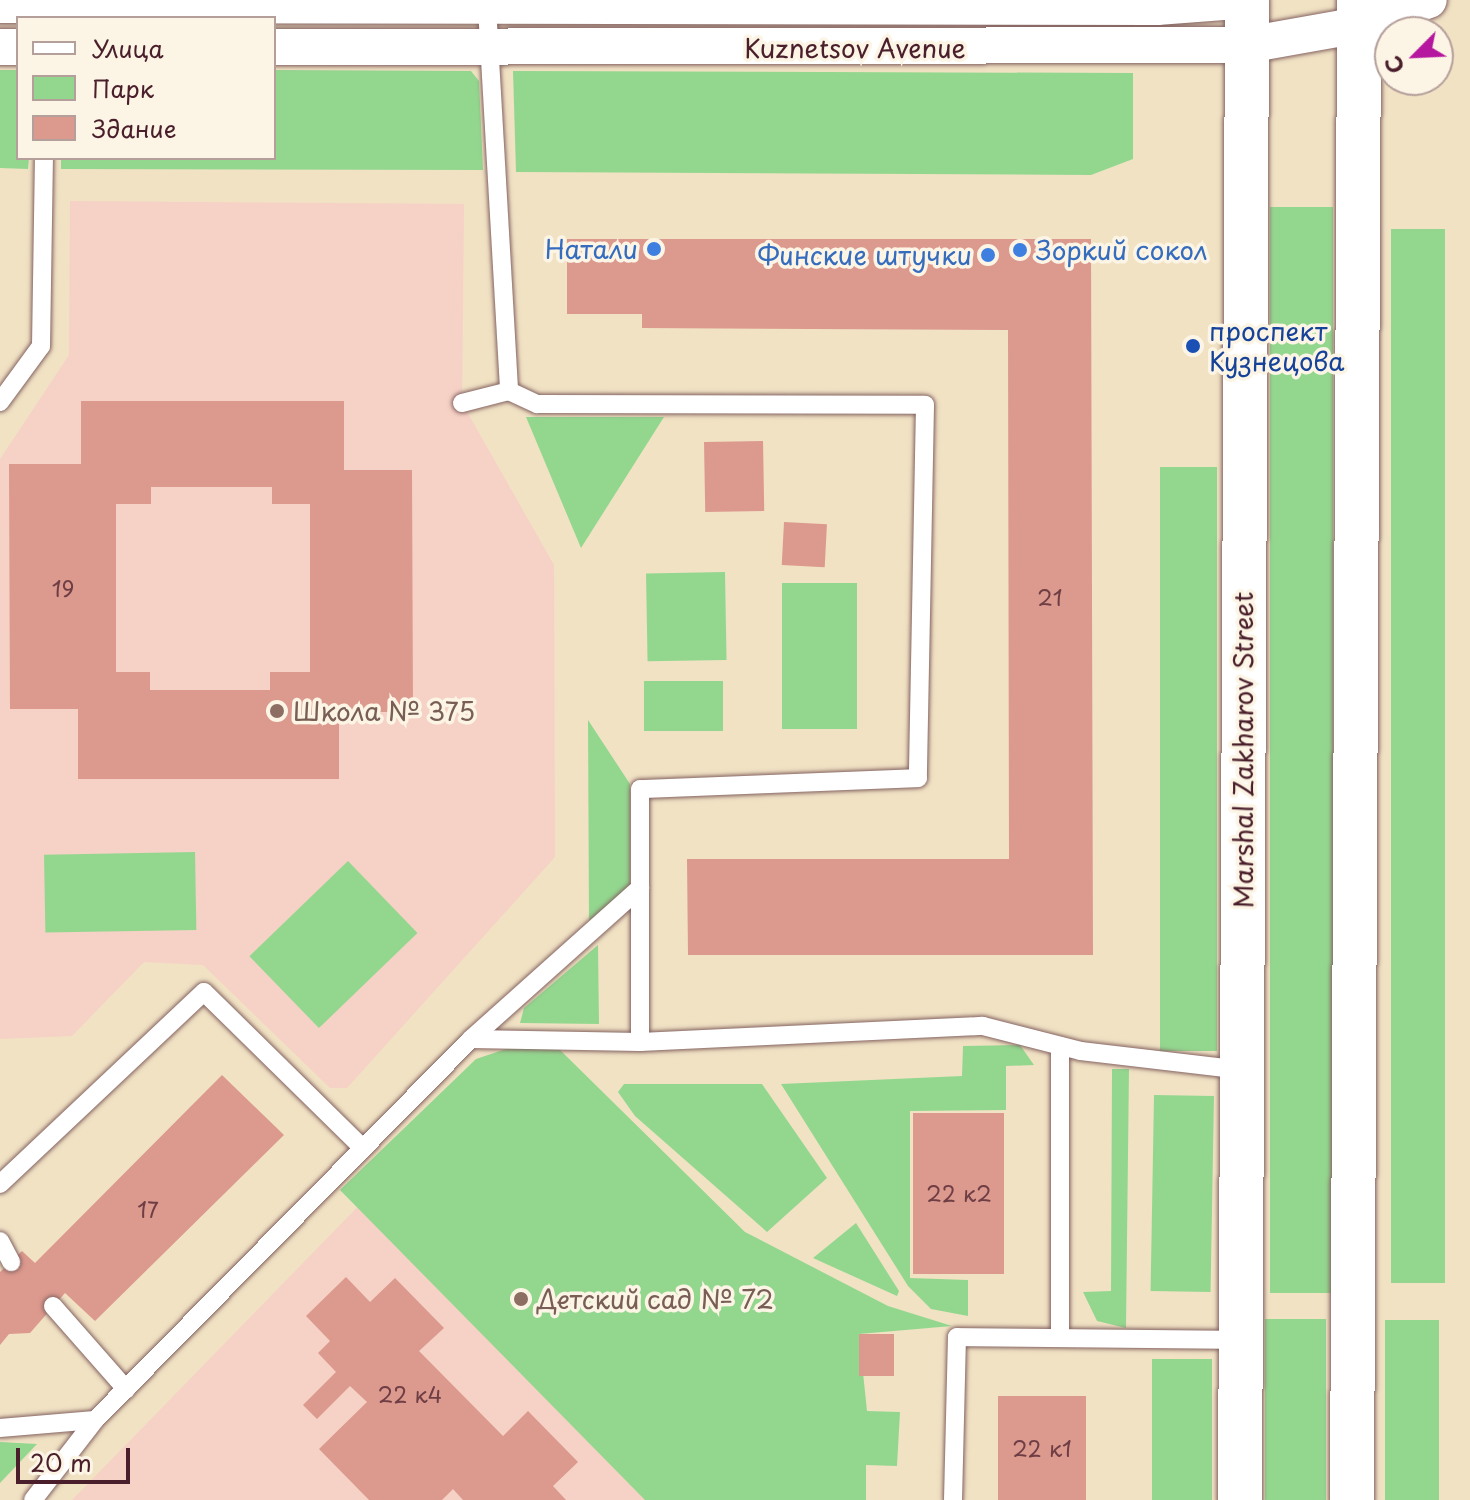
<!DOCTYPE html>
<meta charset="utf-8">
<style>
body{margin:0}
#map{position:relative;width:1470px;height:1500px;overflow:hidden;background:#f1e2c4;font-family:"Playpen Sans",sans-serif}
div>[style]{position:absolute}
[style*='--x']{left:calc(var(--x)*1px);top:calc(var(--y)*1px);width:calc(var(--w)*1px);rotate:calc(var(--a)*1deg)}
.built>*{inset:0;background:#f6d1c5}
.green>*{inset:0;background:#93d78f;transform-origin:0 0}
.building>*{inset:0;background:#dc998e;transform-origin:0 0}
.roads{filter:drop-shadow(0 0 2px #846361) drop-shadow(0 0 2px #846361)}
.service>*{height:18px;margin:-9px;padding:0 9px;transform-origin:9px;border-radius:9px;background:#fff}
.minor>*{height:36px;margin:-18px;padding:0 18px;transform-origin:18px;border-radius:18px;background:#fff}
.tertiary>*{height:44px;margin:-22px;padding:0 22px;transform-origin:22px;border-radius:22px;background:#fff}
.dots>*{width:22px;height:22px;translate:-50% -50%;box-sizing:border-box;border:4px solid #fcf5e5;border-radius:50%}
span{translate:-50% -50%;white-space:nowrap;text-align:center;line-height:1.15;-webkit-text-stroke:7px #fcf5e5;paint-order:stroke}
.number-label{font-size:22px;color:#6e3e44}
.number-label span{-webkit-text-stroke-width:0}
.street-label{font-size:26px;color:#4a1f2b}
.shop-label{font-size:26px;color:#366cbe}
.right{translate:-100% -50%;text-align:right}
.left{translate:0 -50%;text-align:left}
.transit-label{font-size:26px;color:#164399}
.education-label{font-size:26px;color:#785e54}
.legend{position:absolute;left:16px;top:16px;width:260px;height:144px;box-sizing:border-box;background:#fcf5e5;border:2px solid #b59f9b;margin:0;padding:10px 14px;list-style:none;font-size:24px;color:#4a1f2b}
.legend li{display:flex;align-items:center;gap:16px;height:40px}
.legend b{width:40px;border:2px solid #b59f9b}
.north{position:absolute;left:1374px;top:16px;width:80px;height:80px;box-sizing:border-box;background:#fcf5e5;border:2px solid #b59f9b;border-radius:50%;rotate:246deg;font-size:22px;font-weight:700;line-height:32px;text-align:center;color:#4a1f2b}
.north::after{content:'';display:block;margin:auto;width:28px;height:36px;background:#b5179e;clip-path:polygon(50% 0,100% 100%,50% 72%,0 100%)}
.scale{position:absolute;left:16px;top:1448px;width:114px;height:36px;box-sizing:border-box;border:4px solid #4a1f2b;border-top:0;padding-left:10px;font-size:24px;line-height:28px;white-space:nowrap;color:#4a1f2b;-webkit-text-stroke:6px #fcf5e5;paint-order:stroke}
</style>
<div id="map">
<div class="built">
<div style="clip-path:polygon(70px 201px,464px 204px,462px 403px,554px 565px,555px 857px,347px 1088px,330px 1088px,203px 965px,144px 962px,72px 1036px,0 1039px,0 459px,69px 355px)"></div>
<div style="clip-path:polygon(491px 1070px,851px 1500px,72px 1500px)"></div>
</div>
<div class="green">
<div style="clip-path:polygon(0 70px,18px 70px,18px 158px,29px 158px,28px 169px,0 168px)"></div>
<div style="clip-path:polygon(274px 70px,471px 71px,479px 81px,483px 170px,61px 169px,61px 158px,274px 158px)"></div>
<div style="clip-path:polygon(513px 71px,1133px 73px,1133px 159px,1091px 175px,516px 172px)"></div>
<div style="left:1270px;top:207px;width:63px;height:1086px"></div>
<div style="left:1391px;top:229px;width:54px;height:1054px"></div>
<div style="clip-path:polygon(526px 417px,664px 417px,581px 548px)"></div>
<div style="left:1217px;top:467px;width:584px;height:57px;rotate:90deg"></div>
<div style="left:725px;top:572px;width:88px;height:79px;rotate:89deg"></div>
<div style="left:782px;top:583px;width:75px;height:146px"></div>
<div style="left:644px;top:681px;width:79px;height:50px"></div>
<div style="clip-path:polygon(588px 720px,630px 784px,630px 886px,589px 921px)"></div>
<div style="left:195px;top:852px;width:78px;height:151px;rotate:89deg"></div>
<div style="left:348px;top:861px;width:100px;height:137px;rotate:46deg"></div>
<div style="clip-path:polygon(598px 945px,599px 1024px,520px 1023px,524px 1008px)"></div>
<div style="clip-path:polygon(1020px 1045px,1034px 1065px,1006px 1066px,1006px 1110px,910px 1111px,910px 1278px,968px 1280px,968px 1316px,931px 1309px,908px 1286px,781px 1084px,962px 1076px,963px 1046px)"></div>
<div style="clip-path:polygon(557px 1047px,745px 1232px,888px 1306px,952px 1326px,859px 1334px,867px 1411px,900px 1412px,897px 1466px,866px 1465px,866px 1500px,645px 1500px,340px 1190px,476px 1059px,506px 1049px)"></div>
<div style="clip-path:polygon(1112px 1069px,1129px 1069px,1126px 1328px,1097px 1321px,1083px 1292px,1111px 1291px)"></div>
<div style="clip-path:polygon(624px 1084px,762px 1084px,827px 1178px,767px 1232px,635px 1116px,618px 1092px)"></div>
<div style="left:1154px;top:1095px;width:60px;height:196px;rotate:1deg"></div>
<div style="clip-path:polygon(856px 1223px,899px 1291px,897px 1296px,813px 1258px)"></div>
<div style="left:1265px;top:1319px;width:61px;height:181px"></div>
<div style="left:1385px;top:1320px;width:54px;height:180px"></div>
<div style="left:1152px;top:1359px;width:60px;height:141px"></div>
<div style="clip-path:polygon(0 1442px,37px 1444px,0 1483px)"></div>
</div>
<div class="building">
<div style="clip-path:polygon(567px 239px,1091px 239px,1093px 955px,688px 955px,687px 859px,1009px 859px,1008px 330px,642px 328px,642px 314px,567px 314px)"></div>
<div style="clip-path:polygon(evenodd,81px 401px,344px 401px,344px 470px,412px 470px,413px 712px,339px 712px,339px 779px,78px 779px,78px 709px,10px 709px,9px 464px,81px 464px,81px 401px,151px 487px,272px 487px,272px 504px,310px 504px,310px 672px,270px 672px,270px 690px,150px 690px,150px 672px,116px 672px,116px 504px,151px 504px,151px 487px)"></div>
<div style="left:763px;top:441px;width:70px;height:59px;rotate:89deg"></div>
<div style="left:784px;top:522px;width:43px;height:43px;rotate:3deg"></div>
<div style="clip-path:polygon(222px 1075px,284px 1135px,95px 1321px,65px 1293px,30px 1333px,9px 1334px,0 1345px,0 1272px,22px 1251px,35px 1263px)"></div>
<div style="left:913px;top:1113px;width:91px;height:161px"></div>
<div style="clip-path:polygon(346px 1277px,370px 1302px,395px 1278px,444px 1328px,419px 1351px,503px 1436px,528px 1411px,578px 1462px,553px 1486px,566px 1500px,463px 1500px,453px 1489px,442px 1500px,369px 1500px,319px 1449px,367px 1402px,350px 1386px,317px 1419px,303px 1405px,336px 1372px,318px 1353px,330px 1341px,306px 1316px)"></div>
<div style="left:859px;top:1334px;width:35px;height:42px"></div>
<div style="left:998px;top:1396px;width:88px;height:104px"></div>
</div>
<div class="roads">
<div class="service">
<div style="--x:487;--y:7;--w:385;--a:86.7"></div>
<div style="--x:509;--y:391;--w:31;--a:25"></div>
<div style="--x:537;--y:404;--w:388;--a:0.1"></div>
<div style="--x:925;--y:405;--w:373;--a:91.1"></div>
<div style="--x:918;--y:778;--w:278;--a:177.7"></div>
<div style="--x:640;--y:789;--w:253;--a:90"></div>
<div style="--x:0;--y:402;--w:69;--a:-53.8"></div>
<div style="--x:41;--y:346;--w:188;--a:-89.1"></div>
<div style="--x:462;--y:403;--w:49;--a:-14.3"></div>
<div style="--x:471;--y:1039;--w:227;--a:-41.8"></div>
<div style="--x:1060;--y:1046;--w:292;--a:90"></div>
<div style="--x:0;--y:1184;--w:280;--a:-43.3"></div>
<div style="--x:204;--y:992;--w:223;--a:44.5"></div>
<div style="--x:0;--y:1241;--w:24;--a:62"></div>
<div style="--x:53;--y:1306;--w:111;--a:48.7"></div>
<div style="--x:0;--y:1428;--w:95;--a:-4.8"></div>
<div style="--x:95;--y:1420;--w:535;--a:-45.38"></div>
<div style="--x:471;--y:1039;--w:169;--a:1"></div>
<div style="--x:640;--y:1042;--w:343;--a:-2.7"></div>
<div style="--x:983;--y:1026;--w:101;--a:14.3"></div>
<div style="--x:1081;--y:1051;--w:162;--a:6.7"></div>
<div style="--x:33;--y:1500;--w:101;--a:-52.2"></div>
<div style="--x:953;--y:1500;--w:163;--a:-88.6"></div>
<div style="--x:957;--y:1337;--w:283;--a:0.6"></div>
</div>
<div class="minor">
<div style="--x:0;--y:5;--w:1157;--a:0.1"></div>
<div style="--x:1157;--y:7;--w:93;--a:-4.3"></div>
<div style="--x:0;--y:47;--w:18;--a:0"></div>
<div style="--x:274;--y:47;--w:973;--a:-0.12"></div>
<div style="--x:1247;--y:45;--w:114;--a:-10.1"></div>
<div style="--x:1359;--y:25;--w:74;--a:-19.7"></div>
</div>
<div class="tertiary">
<div style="--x:1240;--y:1500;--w:1500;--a:-89.73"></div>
<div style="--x:1352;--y:1500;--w:1500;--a:-89.73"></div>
</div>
</div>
<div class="dots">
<div style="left:654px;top:249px;background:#3f7fe0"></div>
<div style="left:1020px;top:250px;background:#3f7fe0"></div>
<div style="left:988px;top:255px;background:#3f7fe0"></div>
<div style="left:1193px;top:346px;background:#1a4fb4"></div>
<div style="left:277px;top:711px;background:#8d6e63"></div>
<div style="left:521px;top:1299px;background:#8d6e63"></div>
</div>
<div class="number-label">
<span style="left:63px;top:588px">19</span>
<span style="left:1050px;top:597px">21</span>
<span style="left:959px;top:1193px">22 к2</span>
<span style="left:148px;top:1209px">17</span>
<span style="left:410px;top:1394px">22 к4</span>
<span style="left:1042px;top:1448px">22 к1</span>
</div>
<div class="street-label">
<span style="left:855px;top:48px">Kuznetsov Avenue</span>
<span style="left:1243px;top:750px;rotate:-90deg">Marshal Zakharov Street</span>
</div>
<div class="shop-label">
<span class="right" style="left:638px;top:249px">Натали</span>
<span class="left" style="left:1036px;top:250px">Зоркий сокол</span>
<span class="right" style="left:972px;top:255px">Финские штучки</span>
</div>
<div class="transit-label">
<span class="left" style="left:1209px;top:346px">проспект<br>Кузнецова</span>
</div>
<div class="education-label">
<span class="left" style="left:293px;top:711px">Школа № 375</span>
<span class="left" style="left:537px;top:1299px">Детский сад № 72</span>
</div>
<ul class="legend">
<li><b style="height:10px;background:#fff"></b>Улица</li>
<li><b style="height:22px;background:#93d78f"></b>Парк</li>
<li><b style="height:22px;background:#dc998e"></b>Здание</li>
</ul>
<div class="north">С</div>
<div class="scale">20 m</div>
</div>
